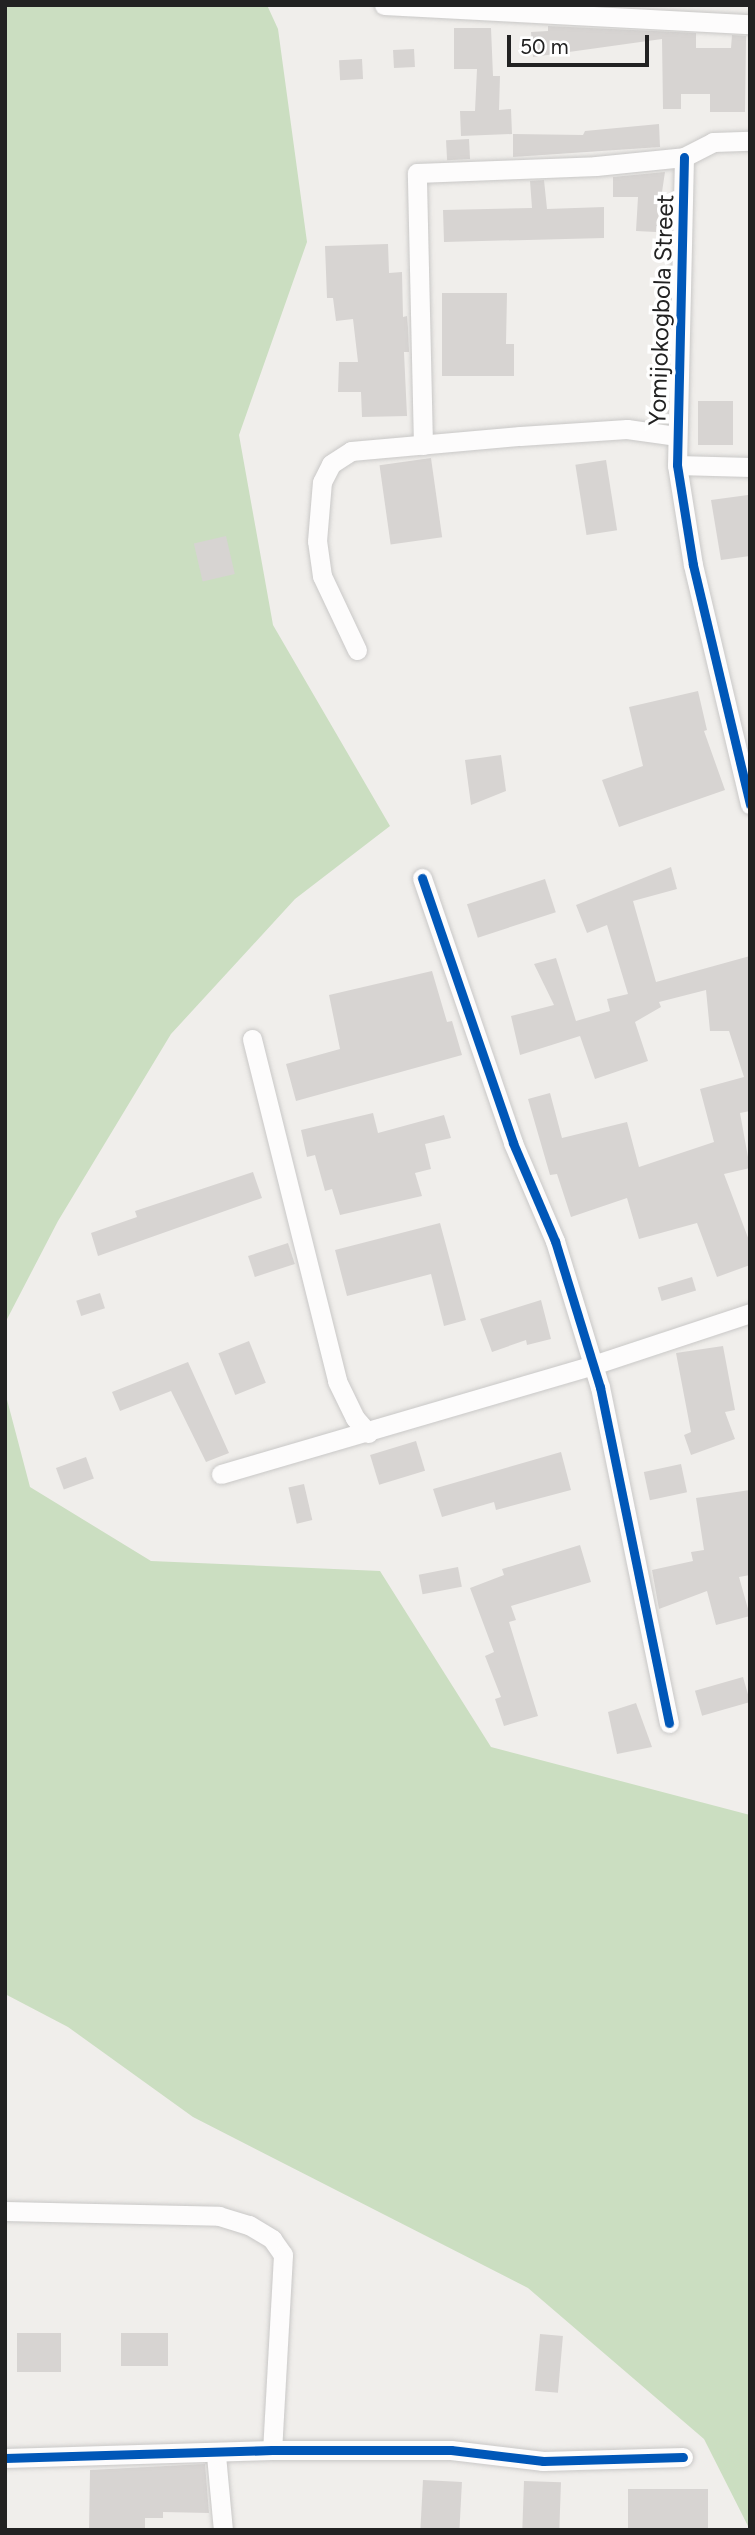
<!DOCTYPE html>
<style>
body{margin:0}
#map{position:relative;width:755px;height:2535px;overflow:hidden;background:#f0eeeb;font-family:Figtree,sans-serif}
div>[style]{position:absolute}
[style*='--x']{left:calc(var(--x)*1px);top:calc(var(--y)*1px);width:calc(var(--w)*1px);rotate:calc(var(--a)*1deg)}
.forest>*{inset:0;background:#cbdec1}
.building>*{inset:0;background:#d7d4d2;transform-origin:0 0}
.roads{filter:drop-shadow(0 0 2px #c9c8c7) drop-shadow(0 0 2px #c9c8c7)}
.minor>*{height:19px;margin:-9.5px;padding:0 9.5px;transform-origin:9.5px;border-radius:9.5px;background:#fdfcfc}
.cycleway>*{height:9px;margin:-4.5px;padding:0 4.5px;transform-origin:4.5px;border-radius:4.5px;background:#0057b8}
span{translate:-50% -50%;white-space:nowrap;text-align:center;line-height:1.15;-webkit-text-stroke:7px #fff;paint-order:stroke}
.street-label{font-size:24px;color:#222}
.frame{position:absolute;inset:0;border:7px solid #222;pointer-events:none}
.scale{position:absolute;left:507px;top:35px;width:142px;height:32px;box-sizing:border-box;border:4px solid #222;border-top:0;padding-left:9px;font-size:21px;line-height:24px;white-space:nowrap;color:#222;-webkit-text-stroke:5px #fff;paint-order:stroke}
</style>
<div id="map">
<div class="forest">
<div style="clip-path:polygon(5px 5px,267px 5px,278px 29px,307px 242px,239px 435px,273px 625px,390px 826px,295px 899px,171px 1034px,58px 1221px,5px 1323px)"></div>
<div style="clip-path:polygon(5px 1392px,30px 1487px,151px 1561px,380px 1571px,491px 1747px,750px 1815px,750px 2530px,704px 2439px,528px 2288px,193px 2117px,68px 2027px,5px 1994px)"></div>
</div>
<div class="building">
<div style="clip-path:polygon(548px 26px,696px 33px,696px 48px,731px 48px,732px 35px,746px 36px,745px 112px,710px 112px,710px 94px,681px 94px,681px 109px,663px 109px,662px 39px,533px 57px,531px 32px,548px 31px)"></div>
<div style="clip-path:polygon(454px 28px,491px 28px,493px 76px,500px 76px,499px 110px,511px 109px,512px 134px,461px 136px,460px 111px,475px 111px,477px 69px,454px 69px)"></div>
<div style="left:414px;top:49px;width:18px;height:21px;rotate:87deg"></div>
<div style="left:362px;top:59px;width:20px;height:23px;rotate:87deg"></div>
<div style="clip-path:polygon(659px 124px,660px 147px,513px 157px,513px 134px,583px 135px,585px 131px)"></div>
<div style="left:469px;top:139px;width:20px;height:23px;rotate:87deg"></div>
<div style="clip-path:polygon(665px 172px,656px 232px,636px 231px,638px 197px,613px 197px,613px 177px)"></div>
<div style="clip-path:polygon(544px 180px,547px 209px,604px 207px,604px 238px,444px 242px,443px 210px,532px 208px,530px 181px)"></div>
<div style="clip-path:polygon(388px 244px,389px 273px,402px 272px,403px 317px,407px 316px,408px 328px,409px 352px,404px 352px,407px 416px,362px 417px,361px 392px,338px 392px,339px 362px,358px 362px,353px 319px,336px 321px,333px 298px,327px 298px,325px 246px)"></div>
<div style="clip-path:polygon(442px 293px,507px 293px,506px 344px,514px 344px,514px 376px,442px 376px)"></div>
<div style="left:698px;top:401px;width:35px;height:44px"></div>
<div style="left:431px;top:458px;width:80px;height:52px;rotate:82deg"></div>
<div style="left:606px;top:460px;width:71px;height:31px;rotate:81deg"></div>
<div style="clip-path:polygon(748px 495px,750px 556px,721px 560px,711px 500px)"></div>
<div style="left:226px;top:536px;width:39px;height:33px;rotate:77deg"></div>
<div style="clip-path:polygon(698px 691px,707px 730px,704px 731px,725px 790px,619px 827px,602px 780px,643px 766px,629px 707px)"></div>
<div style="clip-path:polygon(501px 755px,506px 791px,471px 805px,465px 760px)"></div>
<div style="clip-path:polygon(671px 867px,677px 889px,633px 901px,656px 982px,750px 956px,750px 1111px,740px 1113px,750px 1168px,724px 1174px,750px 1243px,750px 1265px,717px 1277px,697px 1223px,639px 1239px,627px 1198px,571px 1217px,557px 1174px,550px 1175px,528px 1099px,550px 1093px,562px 1138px,627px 1122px,639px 1167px,714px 1142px,700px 1089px,744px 1077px,729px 1031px,710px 1031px,706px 990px,659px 1002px,661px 1007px,635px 1022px,648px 1061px,595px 1079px,580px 1036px,520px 1055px,511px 1016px,554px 1005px,534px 964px,556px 958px,576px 1021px,610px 1011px,607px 999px,628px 994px,607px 925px,587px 933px,576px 905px)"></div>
<div style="left:545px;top:879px;width:35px;height:82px;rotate:72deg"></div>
<div style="clip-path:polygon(432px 971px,447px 1022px,452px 1021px,462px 1055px,296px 1101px,286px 1064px,340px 1049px,329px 995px)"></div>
<div style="clip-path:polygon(373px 1113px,378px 1133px,444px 1115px,451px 1138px,425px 1144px,431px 1169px,415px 1173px,422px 1196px,340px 1215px,332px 1189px,325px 1191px,315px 1155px,307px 1157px,301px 1130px)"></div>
<div style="clip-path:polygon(253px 1172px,262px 1198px,98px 1256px,91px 1233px,137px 1217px,135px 1211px)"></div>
<div style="clip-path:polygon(440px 1223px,466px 1320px,444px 1326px,431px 1274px,347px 1296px,335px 1250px)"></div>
<div style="left:288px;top:1243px;width:22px;height:42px;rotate:72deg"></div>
<div style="left:692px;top:1277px;width:14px;height:36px;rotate:73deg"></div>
<div style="left:100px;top:1293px;width:16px;height:25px;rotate:72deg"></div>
<div style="clip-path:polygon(541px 1300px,551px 1339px,527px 1345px,526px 1340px,492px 1352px,480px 1319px)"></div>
<div style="left:249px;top:1341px;width:45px;height:33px;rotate:68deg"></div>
<div style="clip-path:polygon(723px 1346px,735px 1410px,725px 1412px,735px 1439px,691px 1455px,684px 1435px,691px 1432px,676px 1353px)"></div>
<div style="clip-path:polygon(188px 1362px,229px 1453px,206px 1462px,171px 1391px,120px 1411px,112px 1392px)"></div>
<div style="left:416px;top:1441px;width:31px;height:48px;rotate:73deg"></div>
<div style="clip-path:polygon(561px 1452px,571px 1490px,496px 1510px,494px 1502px,442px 1517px,433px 1489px)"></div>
<div style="left:86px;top:1457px;width:23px;height:32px;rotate:70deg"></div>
<div style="left:681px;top:1464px;width:29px;height:38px;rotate:78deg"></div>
<div style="left:304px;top:1484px;width:37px;height:16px;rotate:77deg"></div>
<div style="clip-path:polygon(750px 1490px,750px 1575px,739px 1577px,750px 1616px,716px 1625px,707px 1591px,659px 1609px,652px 1570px,693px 1561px,691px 1552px,704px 1550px,696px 1498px)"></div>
<div style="clip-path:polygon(580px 1545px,591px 1582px,511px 1606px,516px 1620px,509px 1622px,538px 1716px,504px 1726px,495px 1699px,501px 1697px,485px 1656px,494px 1652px,470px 1588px,504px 1575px,502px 1569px)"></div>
<div style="left:458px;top:1567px;width:20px;height:40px;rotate:79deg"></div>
<div style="left:743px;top:1677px;width:26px;height:50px;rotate:74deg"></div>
<div style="clip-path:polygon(636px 1703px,652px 1747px,617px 1754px,608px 1712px)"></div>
<div style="left:17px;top:2333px;width:44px;height:39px"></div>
<div style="left:168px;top:2333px;width:33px;height:47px;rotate:90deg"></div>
<div style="left:540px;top:2334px;width:23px;height:57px;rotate:5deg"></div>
<div style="clip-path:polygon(205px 2464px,209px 2513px,163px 2512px,163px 2518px,145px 2518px,145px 2530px,89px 2530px,90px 2470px)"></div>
<div style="left:423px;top:2480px;width:39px;height:50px;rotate:3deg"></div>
<div style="left:524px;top:2481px;width:37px;height:49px;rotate:2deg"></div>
<div style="left:708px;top:2489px;width:41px;height:80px;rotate:90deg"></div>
</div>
<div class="roads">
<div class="minor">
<div style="--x:384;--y:5;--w:366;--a:3"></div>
<div style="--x:684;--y:157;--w:308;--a:91.3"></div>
<div style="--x:677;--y:465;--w:101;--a:80.9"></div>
<div style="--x:693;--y:565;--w:246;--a:76.6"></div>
<div style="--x:423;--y:445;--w:272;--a:-91.3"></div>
<div style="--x:417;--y:173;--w:179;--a:-2.2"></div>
<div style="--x:596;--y:166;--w:88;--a:-5.8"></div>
<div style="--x:684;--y:157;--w:33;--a:-27"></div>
<div style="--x:713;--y:142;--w:37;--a:-2"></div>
<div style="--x:677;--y:465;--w:73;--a:1.6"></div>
<div style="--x:357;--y:650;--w:82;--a:-115.3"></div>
<div style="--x:322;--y:576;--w:35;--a:-98"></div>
<div style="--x:317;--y:541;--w:59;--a:-85.2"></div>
<div style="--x:322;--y:482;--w:20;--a:-63"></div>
<div style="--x:331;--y:464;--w:24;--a:-33"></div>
<div style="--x:351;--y:451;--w:170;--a:-5.1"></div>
<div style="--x:520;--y:436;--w:107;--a:-3.7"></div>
<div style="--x:627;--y:429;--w:49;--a:8.1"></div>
<div style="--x:422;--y:878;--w:280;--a:71"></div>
<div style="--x:513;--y:1143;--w:107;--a:66.8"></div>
<div style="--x:555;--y:1241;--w:153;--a:72.9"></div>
<div style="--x:600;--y:1387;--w:343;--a:78.4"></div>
<div style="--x:252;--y:1039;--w:352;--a:76"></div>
<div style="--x:337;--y:1381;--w:41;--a:64.1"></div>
<div style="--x:355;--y:1418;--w:20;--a:49"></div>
<div style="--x:221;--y:1474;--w:388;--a:-16.3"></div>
<div style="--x:593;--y:1365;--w:165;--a:-18.3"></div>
<div style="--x:5;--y:2211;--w:214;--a:1.3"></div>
<div style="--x:219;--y:2216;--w:31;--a:17"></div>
<div style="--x:249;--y:2225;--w:27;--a:31"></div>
<div style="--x:272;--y:2239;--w:19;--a:55"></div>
<div style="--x:283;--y:2255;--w:195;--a:93.2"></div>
<div style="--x:216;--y:2455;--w:75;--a:84.7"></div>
<div style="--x:5;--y:2458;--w:267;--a:-1.7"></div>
<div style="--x:272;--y:2450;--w:179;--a:0"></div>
<div style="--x:451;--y:2450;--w:93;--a:6.8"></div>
<div style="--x:543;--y:2461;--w:140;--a:-1.6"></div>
</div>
</div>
<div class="cycleway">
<div style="--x:684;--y:157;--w:308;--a:91.3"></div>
<div style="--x:677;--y:465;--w:101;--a:80.9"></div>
<div style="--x:693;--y:565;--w:246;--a:76.6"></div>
<div style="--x:422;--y:878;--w:280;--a:71"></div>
<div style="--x:513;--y:1143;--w:107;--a:66.8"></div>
<div style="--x:555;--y:1241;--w:153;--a:72.9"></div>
<div style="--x:600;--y:1387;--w:343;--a:78.4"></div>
<div style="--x:5;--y:2458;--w:267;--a:-1.7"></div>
<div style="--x:272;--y:2450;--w:179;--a:0"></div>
<div style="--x:451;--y:2450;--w:93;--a:6.8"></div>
<div style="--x:543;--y:2461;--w:140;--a:-1.6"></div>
</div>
<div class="street-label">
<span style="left:661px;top:310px;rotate:-88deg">Yomijokogbola Street</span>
</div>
<div class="frame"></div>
<div class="scale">50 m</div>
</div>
